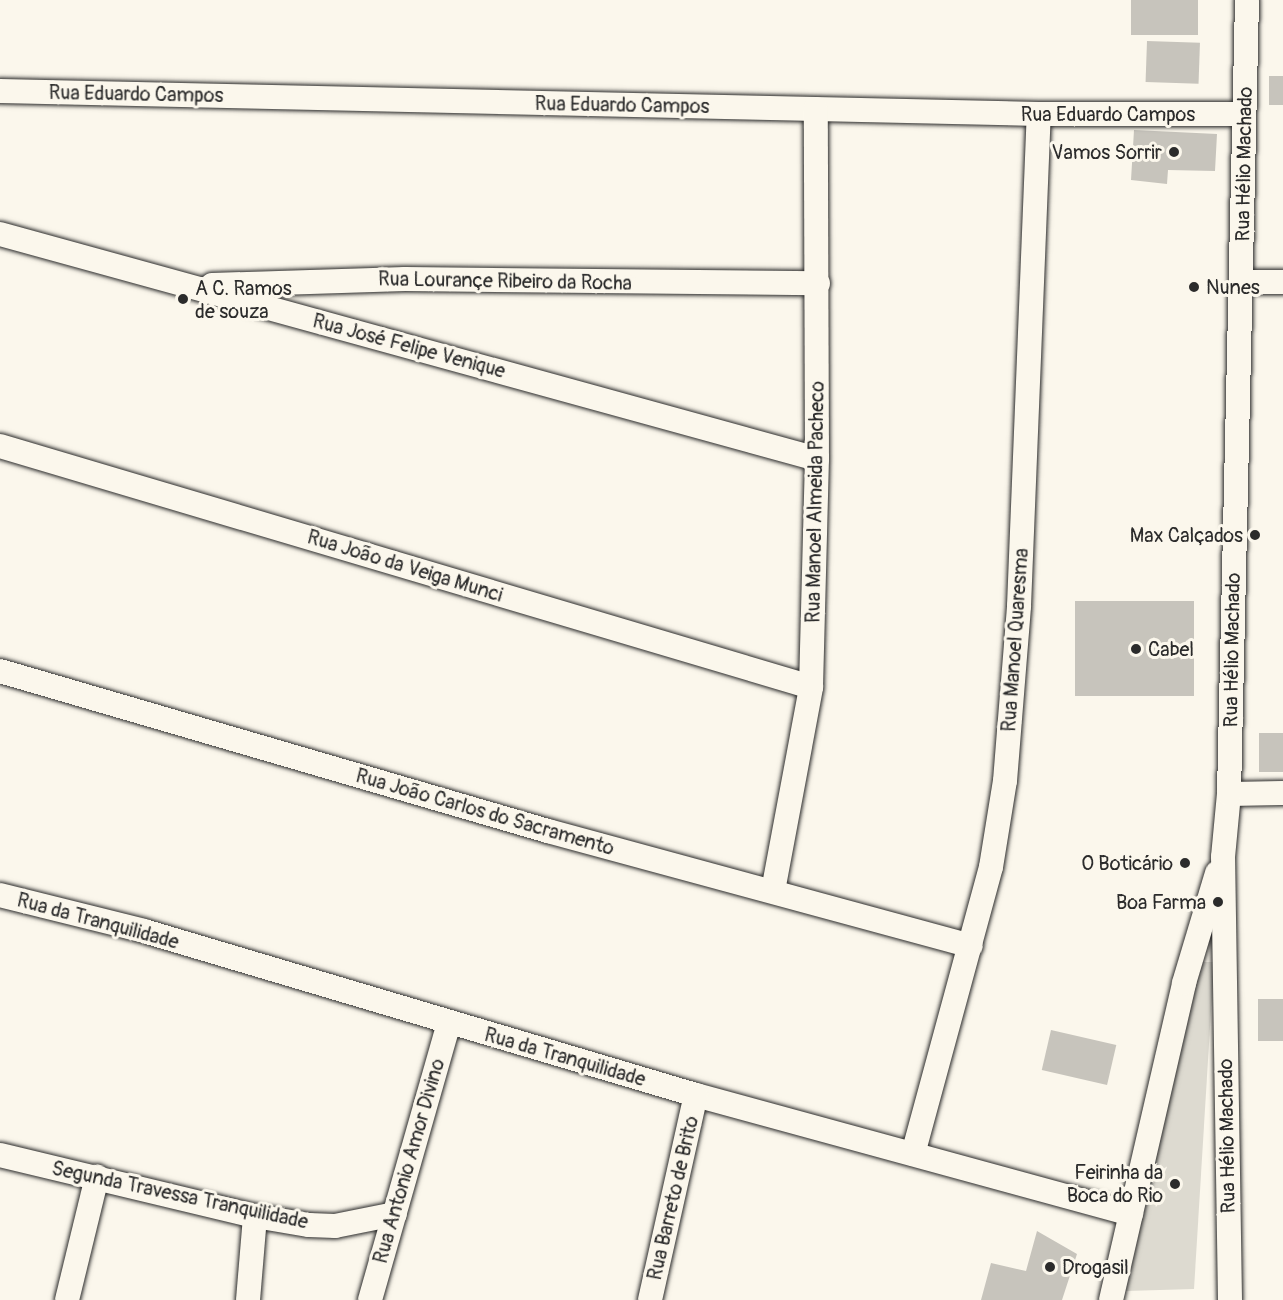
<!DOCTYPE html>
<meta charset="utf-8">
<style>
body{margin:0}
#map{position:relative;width:1283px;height:1300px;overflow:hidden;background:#fbf7ec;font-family:Pangolin,sans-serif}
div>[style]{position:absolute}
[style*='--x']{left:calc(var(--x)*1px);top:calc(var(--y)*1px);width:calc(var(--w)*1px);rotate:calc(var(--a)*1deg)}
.green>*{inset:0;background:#dddad0}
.building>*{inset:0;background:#c7c4bc;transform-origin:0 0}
.roads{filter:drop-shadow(0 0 2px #2b2b2b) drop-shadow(0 0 2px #2b2b2b)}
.minor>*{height:24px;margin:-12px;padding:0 12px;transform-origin:12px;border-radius:12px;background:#fbf7ec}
.dots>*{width:16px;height:16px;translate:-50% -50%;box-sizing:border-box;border:3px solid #fbf7ec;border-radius:50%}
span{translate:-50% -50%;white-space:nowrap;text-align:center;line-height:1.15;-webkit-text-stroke:6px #fbf7ec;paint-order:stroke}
.street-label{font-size:20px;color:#2b2b2b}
.poi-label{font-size:20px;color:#2b2b2b}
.right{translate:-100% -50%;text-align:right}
.left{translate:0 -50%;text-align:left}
</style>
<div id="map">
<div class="green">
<div style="clip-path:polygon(1200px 962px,1214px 962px,1194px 1289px,1126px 1291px)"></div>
</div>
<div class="building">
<div style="left:1131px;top:0;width:67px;height:35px"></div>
<div style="left:1147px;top:41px;width:53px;height:41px;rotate:2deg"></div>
<div style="left:1269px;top:76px;width:14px;height:29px"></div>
<div style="clip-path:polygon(1134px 130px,1217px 134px,1215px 171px,1168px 170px,1167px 184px,1131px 180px)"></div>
<div style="left:1075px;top:601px;width:119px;height:95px"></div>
<div style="left:1283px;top:733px;width:39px;height:24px;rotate:90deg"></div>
<div style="left:1258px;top:999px;width:25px;height:42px"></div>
<div style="left:1051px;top:1030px;width:67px;height:41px;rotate:13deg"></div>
<div style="clip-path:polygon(1037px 1231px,1077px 1254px,1062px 1300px,981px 1300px,991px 1263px,1026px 1271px)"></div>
</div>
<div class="roads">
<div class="minor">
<div style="--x:0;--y:91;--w:1039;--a:1.27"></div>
<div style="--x:1039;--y:114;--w:205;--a:0"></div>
<div style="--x:0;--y:234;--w:847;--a:15.4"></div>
<div style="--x:1242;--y:282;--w:41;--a:0"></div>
<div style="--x:212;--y:285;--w:193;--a:-1.8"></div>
<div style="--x:405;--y:279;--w:413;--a:0.6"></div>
<div style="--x:0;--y:446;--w:846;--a:16.55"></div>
<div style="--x:0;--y:671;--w:571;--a:16.28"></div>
<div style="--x:548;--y:831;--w:438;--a:15.2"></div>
<div style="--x:1229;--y:794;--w:54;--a:-1.1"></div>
<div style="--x:773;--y:891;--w:208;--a:-79.4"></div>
<div style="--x:811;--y:687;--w:228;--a:-88.5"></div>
<div style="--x:817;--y:459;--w:350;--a:-90.2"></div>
<div style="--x:0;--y:895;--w:148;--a:14"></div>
<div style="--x:144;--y:931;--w:576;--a:16.55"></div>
<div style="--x:696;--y:1095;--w:451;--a:15.3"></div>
<div style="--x:913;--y:1154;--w:297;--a:-74.8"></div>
<div style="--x:991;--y:867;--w:87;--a:-80.8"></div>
<div style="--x:1005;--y:781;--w:176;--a:-85.4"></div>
<div style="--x:1019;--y:606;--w:492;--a:-87.7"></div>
<div style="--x:0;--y:1155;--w:262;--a:13.5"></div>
<div style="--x:255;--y:1216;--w:55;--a:9.5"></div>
<div style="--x:309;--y:1225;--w:26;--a:2"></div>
<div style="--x:335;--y:1226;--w:61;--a:-11.3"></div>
<div style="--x:67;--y:1300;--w:127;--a:-76.3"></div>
<div style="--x:248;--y:1300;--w:84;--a:-85.2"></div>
<div style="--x:370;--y:1300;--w:288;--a:-74.1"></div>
<div style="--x:650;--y:1300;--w:210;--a:-77.4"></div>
<div style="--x:1111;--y:1300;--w:325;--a:-77"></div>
<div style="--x:1184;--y:983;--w:115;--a:-73.3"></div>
<div style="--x:1230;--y:1300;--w:443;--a:-90.9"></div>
<div style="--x:1223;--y:857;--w:63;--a:-84.6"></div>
<div style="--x:1229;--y:794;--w:794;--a:-88.7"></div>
</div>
</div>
<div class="dots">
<div style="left:1174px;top:152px;background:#2b2b2b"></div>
<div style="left:1194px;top:287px;background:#2b2b2b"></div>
<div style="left:183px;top:299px;background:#2b2b2b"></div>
<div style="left:1255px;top:535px;background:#2b2b2b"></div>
<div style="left:1136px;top:649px;background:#2b2b2b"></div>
<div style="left:1185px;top:863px;background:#2b2b2b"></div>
<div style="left:1218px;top:902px;background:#2b2b2b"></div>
<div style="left:1175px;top:1184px;background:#2b2b2b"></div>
<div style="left:1050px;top:1267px;background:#2b2b2b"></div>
</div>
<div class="street-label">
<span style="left:136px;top:94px;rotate:1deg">Rua Eduardo Campos</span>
<span style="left:622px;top:105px;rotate:1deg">Rua Eduardo Campos</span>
<span style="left:1108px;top:114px">Rua Eduardo Campos</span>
<span style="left:1244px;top:164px;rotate:-89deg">Rua Hélio Machado</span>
<span style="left:505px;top:281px;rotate:1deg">Rua Lourançe Ribeiro da Rocha</span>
<span style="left:409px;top:346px;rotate:15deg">Rua José Felipe Venique</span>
<span style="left:815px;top:502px;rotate:-89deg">Rua Manoel Almeida Pacheco</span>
<span style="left:405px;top:566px;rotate:17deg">Rua João da Veiga Munci</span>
<span style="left:1015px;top:640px;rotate:-86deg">Rua Manoel Quaresma</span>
<span style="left:1232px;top:650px;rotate:-89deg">Rua Hélio Machado</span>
<span style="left:485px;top:812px;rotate:16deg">Rua João Carlos do Sacramento</span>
<span style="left:98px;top:921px;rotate:15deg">Rua da Tranquilidade</span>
<span style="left:565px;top:1057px;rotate:16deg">Rua da Tranquilidade</span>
<span style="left:1227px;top:1136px;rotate:-91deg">Rua Hélio Machado</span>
<span style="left:409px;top:1161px;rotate:-74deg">Rua Antonio Amor Divino</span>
<span style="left:180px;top:1195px;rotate:12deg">Segunda Travessa Tranquilidade</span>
<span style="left:673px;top:1198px;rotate:-77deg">Rua Barreto de Brito</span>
</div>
<div class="poi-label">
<span class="right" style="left:1162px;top:152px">Vamos Sorrir</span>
<span class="left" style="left:1206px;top:287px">Nunes</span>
<span class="left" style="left:195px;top:300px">A C. Ramos<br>de souza</span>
<span class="right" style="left:1243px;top:535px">Max Calçados</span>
<span class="left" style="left:1148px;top:649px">Cabel</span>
<span class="right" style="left:1173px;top:863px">O Boticário</span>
<span class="right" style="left:1206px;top:902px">Boa Farma</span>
<span class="right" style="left:1163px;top:1184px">Feirinha da<br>Boca do Rio</span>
<span class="left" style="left:1062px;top:1267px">Drogasil</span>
</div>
</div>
